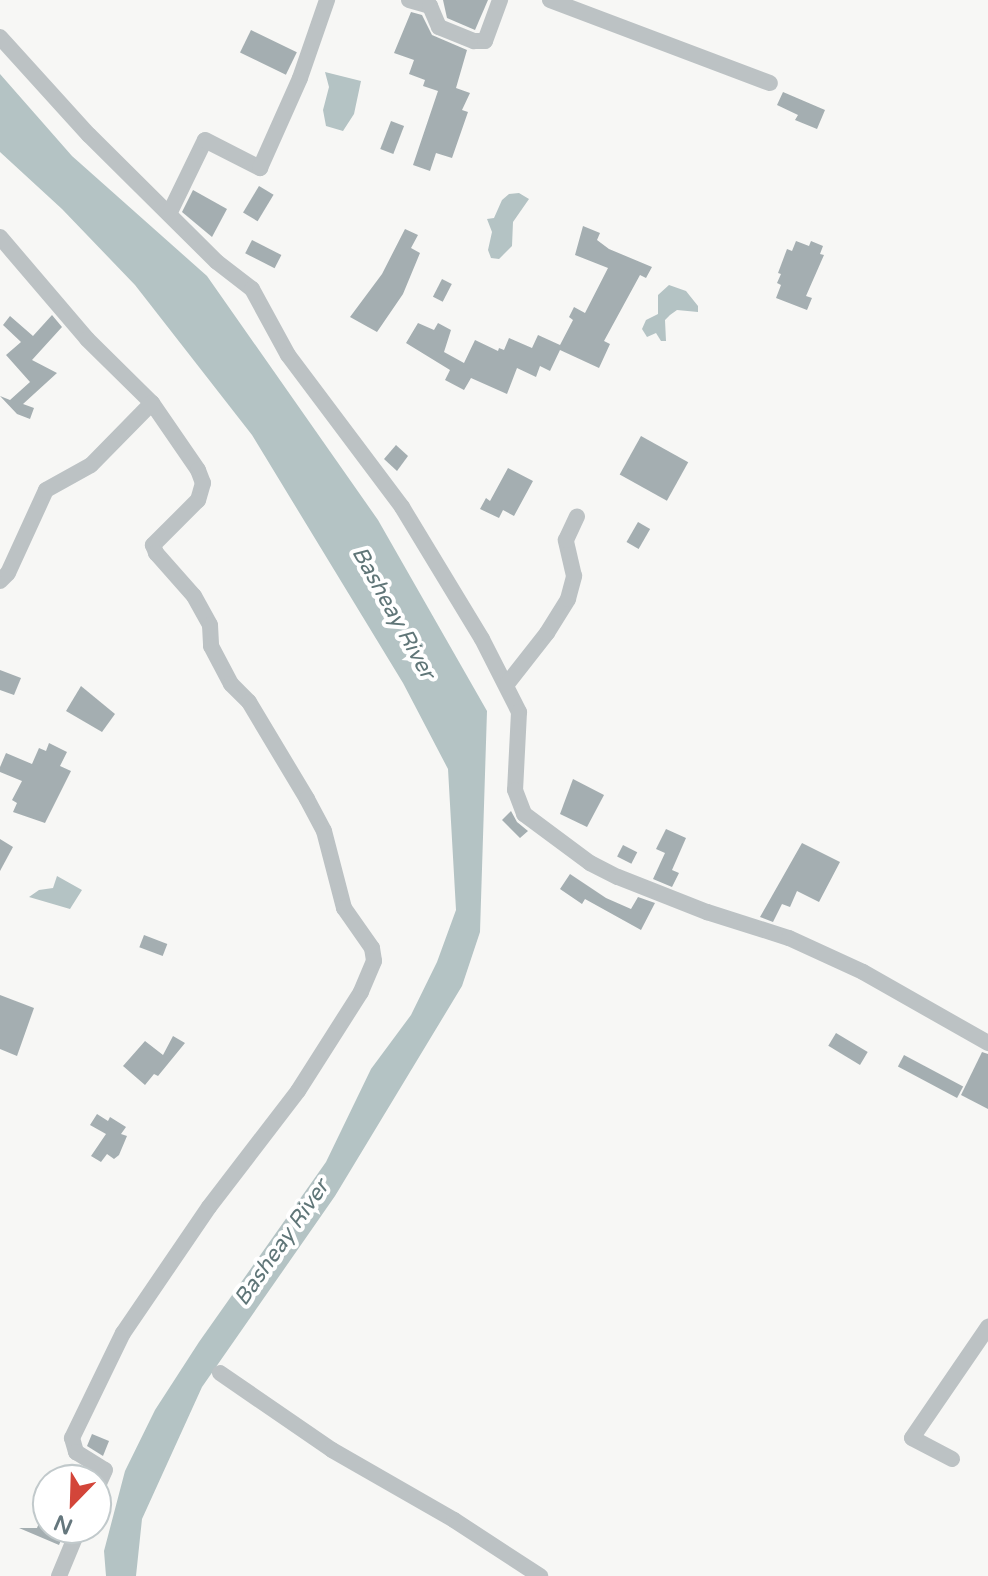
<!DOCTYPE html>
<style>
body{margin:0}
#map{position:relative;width:988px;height:1576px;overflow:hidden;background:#f7f7f5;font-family:"Varela Round",sans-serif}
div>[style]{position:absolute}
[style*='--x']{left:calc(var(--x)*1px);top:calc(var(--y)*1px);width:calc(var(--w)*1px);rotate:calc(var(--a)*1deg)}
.water>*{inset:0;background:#b4c3c4}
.building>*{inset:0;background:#a4aeb1;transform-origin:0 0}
.minor>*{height:16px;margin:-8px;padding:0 8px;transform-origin:8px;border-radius:8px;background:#bcc2c4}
span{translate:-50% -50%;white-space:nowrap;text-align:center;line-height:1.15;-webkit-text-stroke:8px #fff;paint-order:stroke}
.water-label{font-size:22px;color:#607678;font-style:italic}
.north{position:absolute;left:32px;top:1464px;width:80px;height:80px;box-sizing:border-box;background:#fff;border:2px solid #c1c9cb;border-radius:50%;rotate:203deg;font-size:22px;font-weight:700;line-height:32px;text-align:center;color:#65777d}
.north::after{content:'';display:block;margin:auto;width:28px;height:36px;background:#d34539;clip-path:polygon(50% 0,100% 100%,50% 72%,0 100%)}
</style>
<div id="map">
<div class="water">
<div style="clip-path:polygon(325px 72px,361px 81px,354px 114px,343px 131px,326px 126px,323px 110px,329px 87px)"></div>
<div style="clip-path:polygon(0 74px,72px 156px,207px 276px,378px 520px,487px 711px,480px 932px,462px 986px,335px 1196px,202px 1387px,142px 1519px,136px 1576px,106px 1576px,104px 1551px,125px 1471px,155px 1410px,199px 1342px,326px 1162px,371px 1069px,411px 1015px,437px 962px,456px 910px,448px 769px,403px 683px,252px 435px,135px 285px,62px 209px,0 152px)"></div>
<div style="clip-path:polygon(519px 193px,529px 199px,513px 222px,512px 246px,499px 259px,491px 258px,488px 250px,492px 232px,487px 219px,494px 218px,502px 200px,509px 194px)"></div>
<div style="clip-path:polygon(669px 285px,686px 291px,698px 306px,698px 312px,677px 310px,670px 315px,665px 320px,666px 341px,661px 341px,656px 333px,647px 337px,642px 329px,646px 320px,658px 314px,658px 295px)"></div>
<div style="clip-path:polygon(57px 876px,82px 890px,70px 909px,29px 897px,39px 890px,53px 888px)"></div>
</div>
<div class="building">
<div style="clip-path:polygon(443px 0,488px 0,475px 30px,447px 18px)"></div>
<div style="clip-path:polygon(411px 12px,422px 15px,432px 35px,467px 50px,456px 88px,470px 93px,462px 110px,468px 112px,452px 158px,436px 153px,430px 171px,413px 165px,438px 91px,423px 86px,425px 80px,409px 74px,414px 60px,394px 53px)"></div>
<div style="left:251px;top:30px;width:51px;height:25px;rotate:26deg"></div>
<div style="clip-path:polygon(783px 92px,825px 110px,817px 129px,795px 120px,798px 115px,777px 105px)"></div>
<div style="left:391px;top:121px;width:14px;height:30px;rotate:21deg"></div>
<div style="left:259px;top:186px;width:17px;height:31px;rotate:31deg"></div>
<div style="clip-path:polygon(193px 190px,227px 209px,212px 237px,182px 212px)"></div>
<div style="clip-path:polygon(583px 226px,600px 233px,597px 240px,609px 249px,652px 267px,646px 278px,640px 275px,604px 341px,610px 344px,599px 368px,560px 350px,550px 371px,540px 366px,536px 377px,517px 368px,507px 394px,471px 378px,464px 390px,445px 380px,450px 370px,406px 343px,418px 323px,434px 330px,438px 323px,451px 330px,444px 352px,464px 363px,475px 340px,498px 351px,499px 348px,504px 350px,509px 338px,532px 348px,538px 335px,560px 345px,573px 320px,569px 317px,574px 307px,585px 313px,608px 268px,575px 255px)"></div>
<div style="clip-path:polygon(405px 229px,418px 235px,411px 248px,420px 253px,403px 294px,377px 332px,350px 317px,382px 274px)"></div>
<div style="left:252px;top:240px;width:33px;height:15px;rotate:27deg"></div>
<div style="clip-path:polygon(796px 241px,809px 246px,811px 241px,823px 246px,820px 254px,824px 255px,806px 296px,812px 298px,807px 310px,776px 298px,781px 285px,777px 283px,781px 274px,778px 273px,787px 249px,792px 251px)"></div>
<div style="left:442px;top:279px;width:11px;height:20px;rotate:27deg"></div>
<div style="clip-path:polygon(52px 315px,62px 327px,32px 360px,57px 373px,23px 404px,34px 408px,30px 419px,17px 414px,0 396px,10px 400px,30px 382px,6px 355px,21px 342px,3px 325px,10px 316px,33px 336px)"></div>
<div style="left:641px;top:436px;width:54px;height:44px;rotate:29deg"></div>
<div style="clip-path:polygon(396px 445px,408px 456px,397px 471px,384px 459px)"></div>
<div style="clip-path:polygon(508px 468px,533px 481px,514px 516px,503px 510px,499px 518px,480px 509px,486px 498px,490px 501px)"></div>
<div style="left:638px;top:522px;width:14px;height:23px;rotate:30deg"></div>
<div style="clip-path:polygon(0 670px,21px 678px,14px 695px,0 690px)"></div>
<div style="clip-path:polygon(81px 686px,115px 714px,102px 732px,66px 711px)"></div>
<div style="clip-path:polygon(49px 743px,67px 752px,60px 766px,71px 771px,45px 823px,13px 812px,17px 803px,12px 800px,22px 781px,0 772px,0 767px,6px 753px,32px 764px,39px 748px,46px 751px)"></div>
<div style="clip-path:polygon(573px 779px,604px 795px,587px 827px,560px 814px)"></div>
<div style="clip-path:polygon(511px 811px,517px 822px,528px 831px,520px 838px,502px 820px)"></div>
<div style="clip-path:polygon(666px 829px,686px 838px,672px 870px,679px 873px,672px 887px,653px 879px,665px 853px,656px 849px)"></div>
<div style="clip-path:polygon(0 839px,13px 847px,0 871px)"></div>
<div style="clip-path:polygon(802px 843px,840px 862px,819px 902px,797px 891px,790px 907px,782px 904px,773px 922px,760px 917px)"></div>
<div style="left:623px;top:845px;width:16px;height:13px;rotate:27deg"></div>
<div style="clip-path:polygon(570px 874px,606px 898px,631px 909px,638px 897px,655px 903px,641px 930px,585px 899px,582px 904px,560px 889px)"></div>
<div style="left:144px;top:935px;width:25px;height:13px;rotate:21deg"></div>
<div style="clip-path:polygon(0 995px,34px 1008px,17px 1056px,0 1049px)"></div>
<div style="left:836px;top:1033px;width:37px;height:15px;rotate:31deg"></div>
<div style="clip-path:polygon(173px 1036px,185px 1043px,158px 1076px,154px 1074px,145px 1085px,123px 1066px,145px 1041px,163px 1055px)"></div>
<div style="clip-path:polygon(982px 1052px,988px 1054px,988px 1109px,961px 1095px)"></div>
<div style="left:904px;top:1055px;width:67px;height:13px;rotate:28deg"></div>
<div style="clip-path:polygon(97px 1114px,108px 1121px,110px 1117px,126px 1127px,121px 1134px,127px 1136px,119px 1155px,114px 1159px,107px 1154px,101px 1162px,91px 1156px,106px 1134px,90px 1125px)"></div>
<div style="clip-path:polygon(92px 1434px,109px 1441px,103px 1456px,87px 1446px)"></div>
<div style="clip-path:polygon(47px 1502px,48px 1528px,66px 1528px,59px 1545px,19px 1528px,37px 1528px)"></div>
</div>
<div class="minor">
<div style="--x:409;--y:0;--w:22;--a:16"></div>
<div style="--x:430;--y:6;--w:23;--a:67"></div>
<div style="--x:439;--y:27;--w:38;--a:22"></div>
<div style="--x:474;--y:41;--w:11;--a:0"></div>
<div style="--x:485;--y:41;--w:44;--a:-69.9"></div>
<div style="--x:550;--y:0;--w:235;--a:20.7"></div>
<div style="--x:0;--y:37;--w:132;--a:47.8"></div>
<div style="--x:89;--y:135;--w:180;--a:44.8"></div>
<div style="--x:217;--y:262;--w:44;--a:37.6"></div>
<div style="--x:252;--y:289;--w:75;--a:61.4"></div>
<div style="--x:288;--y:355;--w:190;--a:53.1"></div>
<div style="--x:402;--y:507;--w:154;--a:58.8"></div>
<div style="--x:482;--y:639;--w:82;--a:63.1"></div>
<div style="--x:519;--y:712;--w:78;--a:92.9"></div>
<div style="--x:515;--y:790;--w:26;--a:69"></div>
<div style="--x:524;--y:814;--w:82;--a:36.6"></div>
<div style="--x:590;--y:863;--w:31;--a:27"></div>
<div style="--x:618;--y:877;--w:96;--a:21.5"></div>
<div style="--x:707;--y:912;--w:86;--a:17.6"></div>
<div style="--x:789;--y:938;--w:81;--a:24.7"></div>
<div style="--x:863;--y:972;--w:144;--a:29.6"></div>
<div style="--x:169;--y:214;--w:82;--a:-64.1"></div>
<div style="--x:205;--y:140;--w:62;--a:27"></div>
<div style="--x:260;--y:168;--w:98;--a:-66"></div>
<div style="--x:300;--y:78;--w:83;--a:-70.9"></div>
<div style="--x:0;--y:237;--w:134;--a:49.5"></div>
<div style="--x:87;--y:339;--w:91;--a:44.6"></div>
<div style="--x:152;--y:403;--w:81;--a:55.5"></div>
<div style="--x:198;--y:470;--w:14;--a:69"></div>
<div style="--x:203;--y:483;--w:18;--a:106"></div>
<div style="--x:198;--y:500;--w:64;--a:135"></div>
<div style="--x:153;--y:545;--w:9;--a:69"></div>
<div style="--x:156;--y:553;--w:57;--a:48.5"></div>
<div style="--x:194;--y:596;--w:33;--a:61"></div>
<div style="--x:210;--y:625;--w:21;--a:87"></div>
<div style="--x:211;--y:646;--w:43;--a:62.2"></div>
<div style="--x:231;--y:684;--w:25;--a:45"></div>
<div style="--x:249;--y:702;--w:113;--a:59.1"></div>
<div style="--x:307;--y:799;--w:36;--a:62"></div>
<div style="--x:324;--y:831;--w:80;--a:75.4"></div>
<div style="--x:344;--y:908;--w:49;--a:55"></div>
<div style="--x:372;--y:948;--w:13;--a:81"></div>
<div style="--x:374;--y:961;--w:34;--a:113"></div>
<div style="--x:361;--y:992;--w:117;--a:122.5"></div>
<div style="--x:298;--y:1091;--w:146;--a:127.5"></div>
<div style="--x:209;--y:1207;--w:153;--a:124.3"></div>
<div style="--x:123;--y:1333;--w:117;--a:115.9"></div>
<div style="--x:72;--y:1438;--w:15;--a:74"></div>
<div style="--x:76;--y:1452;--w:34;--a:32"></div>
<div style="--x:105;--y:1470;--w:22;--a:114"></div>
<div style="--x:0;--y:581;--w:11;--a:-45"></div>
<div style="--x:8;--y:573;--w:91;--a:-65.4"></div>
<div style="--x:46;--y:490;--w:51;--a:-29.1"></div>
<div style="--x:91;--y:465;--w:87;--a:-45.5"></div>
<div style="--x:507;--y:684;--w:65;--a:-51.9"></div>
<div style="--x:547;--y:633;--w:40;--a:-58"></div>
<div style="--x:568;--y:599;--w:24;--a:-75"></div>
<div style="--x:574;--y:576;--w:37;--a:-103"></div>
<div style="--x:566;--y:540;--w:26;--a:-65"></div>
<div style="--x:220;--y:1373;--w:136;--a:34.5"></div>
<div style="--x:332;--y:1450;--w:141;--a:29.8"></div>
<div style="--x:454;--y:1520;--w:103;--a:33.1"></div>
<div style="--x:952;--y:1459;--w:45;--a:-152.3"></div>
<div style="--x:912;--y:1438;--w:135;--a:-55.6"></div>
<div style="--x:59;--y:1576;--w:52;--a:-67.4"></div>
</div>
<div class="water-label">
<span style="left:393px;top:613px;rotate:61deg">Basheay River</span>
<span style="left:282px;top:1243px;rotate:-55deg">Basheay River</span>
</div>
<div class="north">N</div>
</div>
